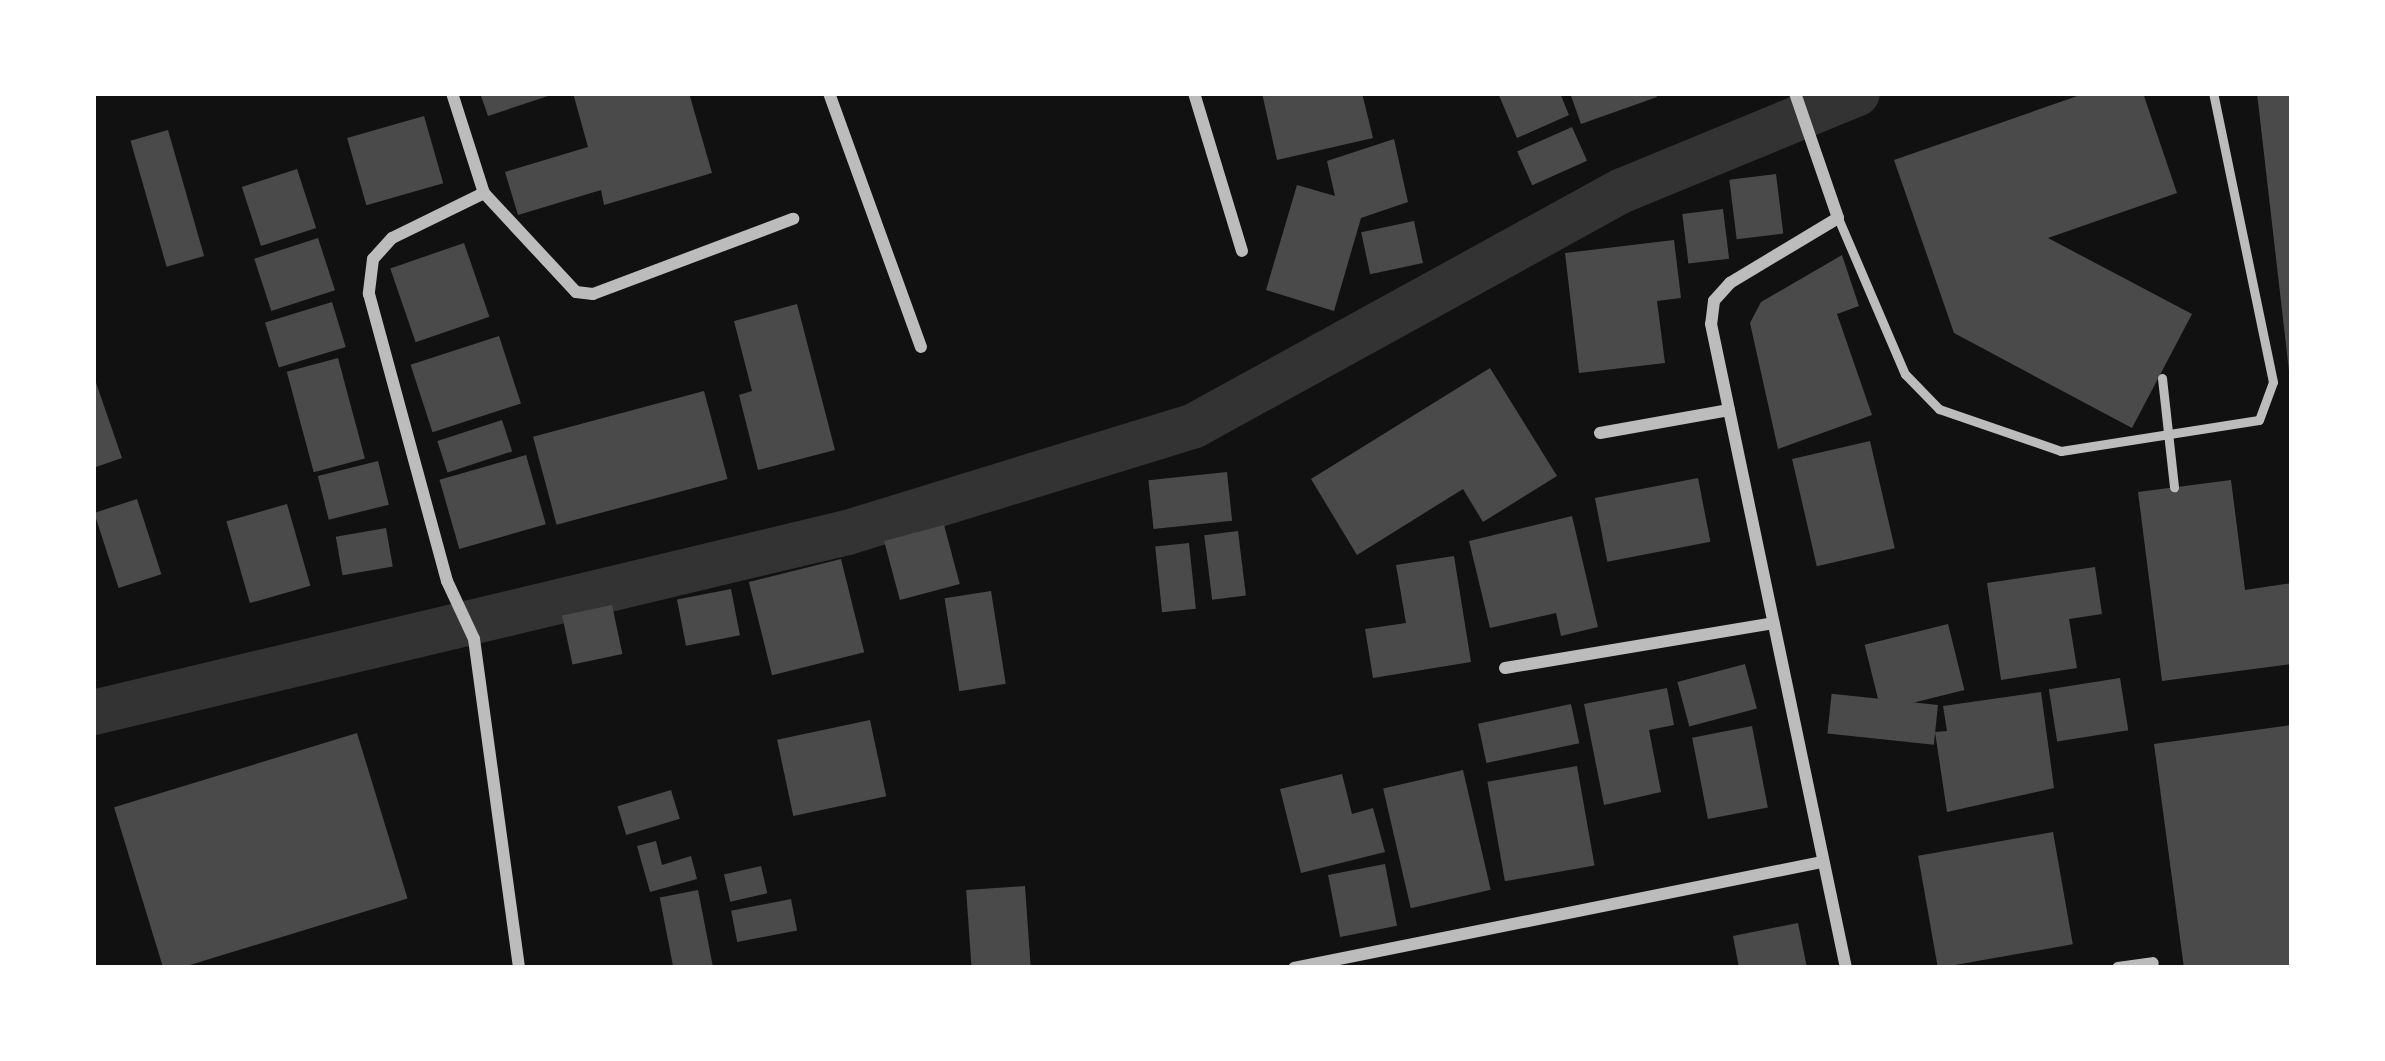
<!DOCTYPE html>
<style>
body{margin:0}
#map{position:relative;width:2385px;height:1061px;overflow:hidden;background:#111;font-family:Roboto,sans-serif}
div>[style]{position:absolute}
[style*='--x']{left:calc(var(--x)*1px);top:calc(var(--y)*1px);width:calc(var(--w)*1px);rotate:calc(var(--a)*1deg)}
.canal>*{height:45px;margin:-22.5px;padding:0 22.5px;transform-origin:22.5px;border-radius:22.5px;background:#333}
.building>*{inset:0;background:#4a4a4a;transform-origin:0 0}
.service>*{height:9px;margin:-4.5px;padding:0 4.5px;transform-origin:4.5px;border-radius:4.5px;background:#bcbcbc}
.minor>*{height:12px;margin:-6px;padding:0 6px;transform-origin:6px;border-radius:6px;background:#bcbcbc}
span{translate:-50% -50%;white-space:nowrap;text-align:center;line-height:1.15;-webkit-text-stroke:9px #fff;paint-order:stroke}
.frame{position:absolute;inset:0;border:96px solid #fff;pointer-events:none}
</style>
<div id="map">
<div class="canal">
<div style="--x:93;--y:712;--w:775;--a:-13.43"></div>
<div style="--x:847;--y:532;--w:363;--a:-17.1"></div>
<div style="--x:1194;--y:425;--w:488;--a:-28.8"></div>
<div style="--x:1622;--y:190;--w:254;--a:-22.4"></div>
</div>
<div class="building">
<div style="clip-path:polygon(480px 93px,554px 93px,554px 94px,488px 116px)"></div>
<div style="clip-path:polygon(573px 93px,689px 93px,712px 173px,604px 205px,601px 190px,518px 215px,505px 172px,588px 147px)"></div>
<div style="clip-path:polygon(1262px 93px,1362px 93px,1373px 138px,1277px 160px)"></div>
<div style="clip-path:polygon(1498px 93px,1560px 93px,1569px 115px,1517px 138px)"></div>
<div style="clip-path:polygon(1570px 93px,1656px 93px,1657px 97px,1581px 124px)"></div>
<div style="clip-path:polygon(2086px 93px,2143px 93px,2177px 193px,2048px 238px,2192px 314px,2132px 428px,1954px 333px,1894px 160px)"></div>
<div style="clip-path:polygon(2257px 93px,2292px 93px,2292px 371px,2289px 371px)"></div>
<div style="left:424px;top:116px;width:70px;height:80px;rotate:74deg"></div>
<div style="left:1572px;top:127px;width:37px;height:60px;rotate:66deg"></div>
<div style="left:168px;top:130px;width:131px;height:39px;rotate:74deg"></div>
<div style="clip-path:polygon(1394px 139px,1408px 202px,1361px 218px,1334px 311px,1266px 290px,1297px 185px,1335px 196px,1327px 161px)"></div>
<div style="left:297px;top:169px;width:62px;height:58px;rotate:72deg"></div>
<div style="left:1776px;top:174px;width:60px;height:47px;rotate:83deg"></div>
<div style="left:1723px;top:209px;width:50px;height:41px;rotate:83deg"></div>
<div style="left:1414px;top:221px;width:43px;height:54px;rotate:78deg"></div>
<div style="left:318px;top:238px;width:55px;height:67px;rotate:72deg"></div>
<div style="clip-path:polygon(1674px 240px,1681px 298px,1657px 301px,1665px 363px,1579px 373px,1565px 253px)"></div>
<div style="left:464px;top:243px;width:78px;height:78px;rotate:71deg"></div>
<div style="clip-path:polygon(1842px 255px,1859px 306px,1837px 314px,1872px 415px,1778px 449px,1750px 323px,1761px 302px)"></div>
<div style="left:332px;top:302px;width:47px;height:70px;rotate:73deg"></div>
<div style="clip-path:polygon(797px 304px,835px 450px,758px 470px,739px 395px,752px 391px,734px 321px)"></div>
<div style="left:499px;top:336px;width:71px;height:93px;rotate:72deg"></div>
<div style="left:338px;top:358px;width:104px;height:53px;rotate:75deg"></div>
<div style="clip-path:polygon(1490px 368px,1557px 476px,1483px 522px,1463px 489px,1357px 555px,1311px 479px)"></div>
<div style="clip-path:polygon(93px 374px,122px 458px,93px 468px)"></div>
<div style="left:704px;top:391px;width:91px;height:177px;rotate:75deg"></div>
<div style="left:502px;top:420px;width:33px;height:68px;rotate:72deg"></div>
<div style="left:1870px;top:441px;width:110px;height:80px;rotate:77deg"></div>
<div style="left:526px;top:455px;width:72px;height:90px;rotate:74deg"></div>
<div style="left:378px;top:461px;width:45px;height:62px;rotate:76deg"></div>
<div style="left:1227px;top:472px;width:49px;height:79px;rotate:84deg"></div>
<div style="left:1698px;top:478px;width:65px;height:105px;rotate:79deg"></div>
<div style="clip-path:polygon(2231px 480px,2245px 590px,2292px 583px,2292px 664px,2162px 681px,2138px 492px)"></div>
<div style="left:137px;top:499px;width:79px;height:45px;rotate:72deg"></div>
<div style="left:287px;top:504px;width:85px;height:63px;rotate:74deg"></div>
<div style="clip-path:polygon(1572px 516px,1598px 627px,1561px 636px,1556px 613px,1490px 628px,1469px 541px)"></div>
<div style="left:944px;top:525px;width:61px;height:62px;rotate:75deg"></div>
<div style="left:386px;top:528px;width:39px;height:51px;rotate:80deg"></div>
<div style="left:1238px;top:531px;width:65px;height:34px;rotate:83deg"></div>
<div style="left:1189px;top:543px;width:66px;height:34px;rotate:84deg"></div>
<div style="clip-path:polygon(1454px 556px,1471px 662px,1373px 678px,1365px 629px,1406px 623px,1396px 565px)"></div>
<div style="left:841px;top:559px;width:96px;height:95px;rotate:76deg"></div>
<div style="clip-path:polygon(2095px 567px,2102px 614px,2069px 619px,2077px 668px,2001px 680px,1987px 583px)"></div>
<div style="left:731px;top:589px;width:47px;height:55px;rotate:79deg"></div>
<div style="left:991px;top:591px;width:94px;height:47px;rotate:81deg"></div>
<div style="left:612px;top:605px;width:50px;height:51px;rotate:78deg"></div>
<div style="left:1948px;top:624px;width:68px;height:86px;rotate:76deg"></div>
<div style="left:1745px;top:664px;width:46px;height:70px;rotate:75deg"></div>
<div style="left:2120px;top:678px;width:53px;height:72px;rotate:81deg"></div>
<div style="clip-path:polygon(1667px 688px,1674px 725px,1649px 730px,1661px 792px,1604px 805px,1584px 704px)"></div>
<div style="clip-path:polygon(2041px 692px,2054px 788px,1947px 812px,1935px 732px,1947px 731px,1943px 706px)"></div>
<div style="left:1571px;top:704px;width:40px;height:95px;rotate:78deg"></div>
<div style="left:1938px;top:705px;width:40px;height:107px;rotate:96deg"></div>
<div style="left:870px;top:720px;width:78px;height:95px;rotate:78deg"></div>
<div style="clip-path:polygon(2292px 725px,2292px 968px,2184px 968px,2154px 744px)"></div>
<div style="left:1752px;top:726px;width:83px;height:61px;rotate:79deg"></div>
<div style="left:357px;top:733px;width:173px;height:254px;rotate:73deg"></div>
<div style="left:1577px;top:766px;width:101px;height:91px;rotate:80deg"></div>
<div style="left:1463px;top:770px;width:123px;height:82px;rotate:77deg"></div>
<div style="clip-path:polygon(1342px 774px,1352px 814px,1373px 808px,1385px 852px,1301px 873px,1280px 789px)"></div>
<div style="left:671px;top:790px;width:30px;height:56px;rotate:73deg"></div>
<div style="left:2053px;top:832px;width:114px;height:137px;rotate:80deg"></div>
<div style="clip-path:polygon(656px 841px,662px 865px,691px 856px,697px 879px,650px 892px,637px 846px)"></div>
<div style="left:1385px;top:864px;width:63px;height:58px;rotate:79deg"></div>
<div style="left:761px;top:866px;width:28px;height:38px;rotate:77deg"></div>
<div style="left:1025px;top:886px;width:82px;height:59px;rotate:86deg"></div>
<div style="left:698px;top:890px;width:79px;height:39px;rotate:79deg"></div>
<div style="left:791px;top:899px;width:32px;height:61px;rotate:79deg"></div>
<div style="clip-path:polygon(1798px 923px,1807px 968px,1739px 968px,1733px 936px)"></div>
</div>
<div class="service">
<div style="--x:1838;--y:218;--w:170;--a:66.8"></div>
<div style="--x:1905;--y:374;--w:49;--a:45.8"></div>
<div style="--x:1939;--y:409;--w:129;--a:19"></div>
<div style="--x:2061;--y:451;--w:200;--a:-8.9"></div>
<div style="--x:2259;--y:420;--w:40;--a:-69.8"></div>
<div style="--x:2273;--y:382;--w:295;--a:-101.7"></div>
<div style="--x:2162;--y:378;--w:110;--a:83.7"></div>
</div>
<div class="minor">
<div style="--x:452;--y:93;--w:105;--a:72.3"></div>
<div style="--x:484;--y:193;--w:102;--a:153.9"></div>
<div style="--x:392;--y:238;--w:28;--a:132"></div>
<div style="--x:373;--y:259;--w:35;--a:97"></div>
<div style="--x:369;--y:294;--w:297;--a:74.8"></div>
<div style="--x:447;--y:581;--w:64;--a:65"></div>
<div style="--x:474;--y:639;--w:332;--a:82.2"></div>
<div style="--x:829;--y:93;--w:270;--a:70.1"></div>
<div style="--x:1194;--y:93;--w:165;--a:73.1"></div>
<div style="--x:1795;--y:93;--w:132;--a:71"></div>
<div style="--x:1838;--y:218;--w:126;--a:149"></div>
<div style="--x:1730;--y:283;--w:24;--a:132"></div>
<div style="--x:1714;--y:301;--w:23;--a:97"></div>
<div style="--x:1711;--y:324;--w:658;--a:78.16"></div>
<div style="--x:484;--y:193;--w:135;--a:47.1"></div>
<div style="--x:576;--y:292;--w:17;--a:7"></div>
<div style="--x:593;--y:294;--w:214;--a:-20.6"></div>
<div style="--x:1600;--y:433;--w:131;--a:-10.1"></div>
<div style="--x:1505;--y:668;--w:272;--a:-9.5"></div>
<div style="--x:1294;--y:968;--w:539;--a:-11.35"></div>
<div style="--x:2118;--y:968;--w:35;--a:-8"></div>
</div>
<div class="frame"></div>
</div>
